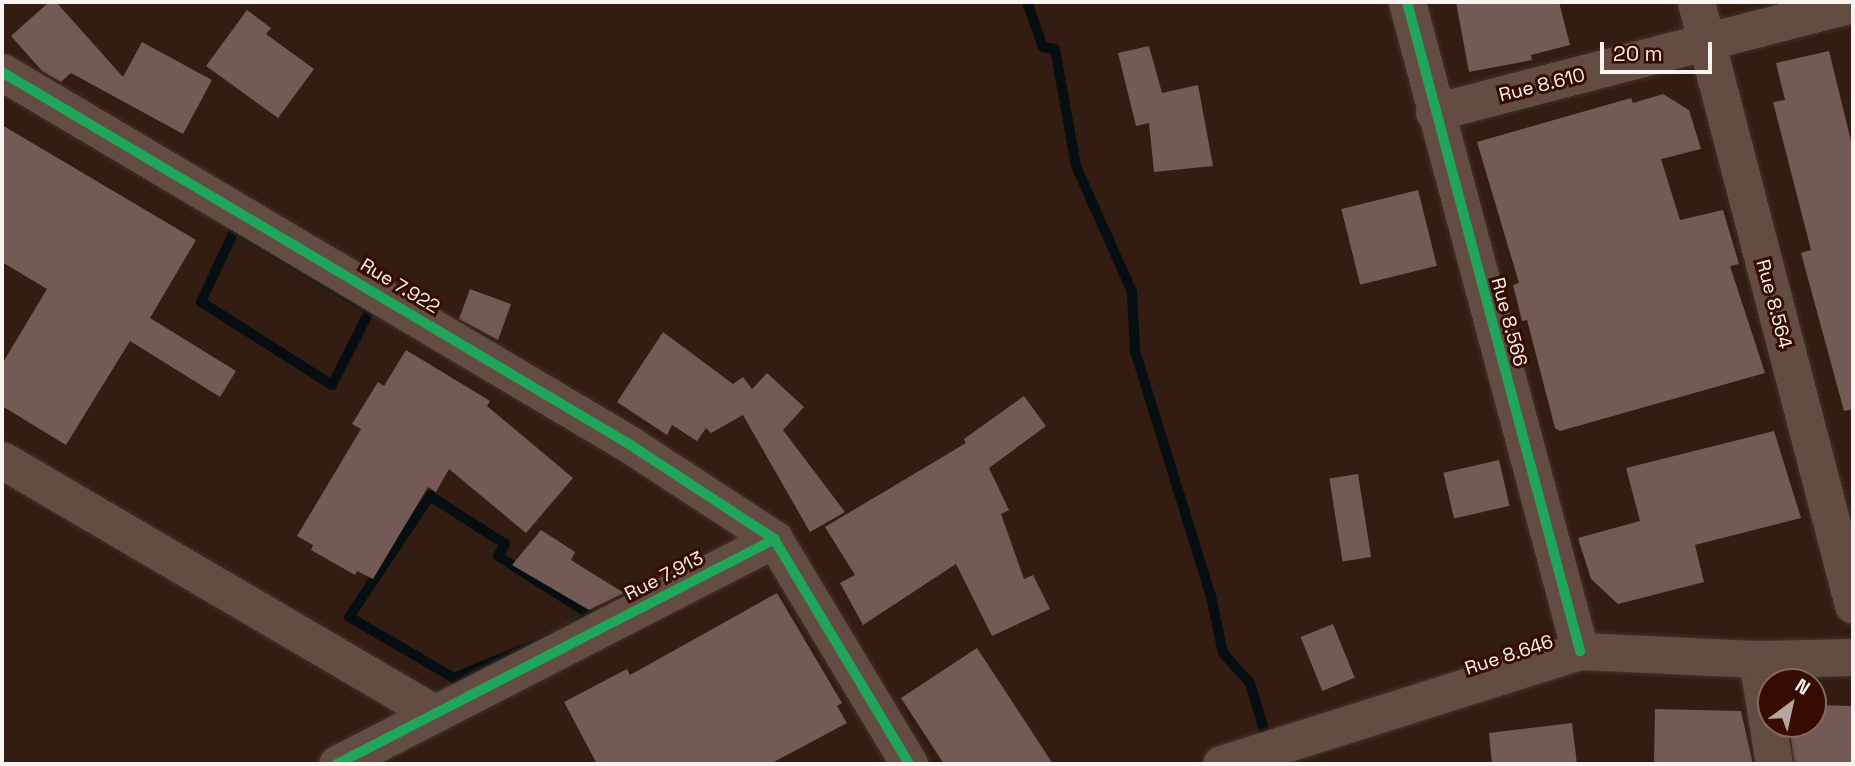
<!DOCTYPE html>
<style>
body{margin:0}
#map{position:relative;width:1855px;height:766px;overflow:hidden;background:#331c11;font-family:"Space Grotesk",sans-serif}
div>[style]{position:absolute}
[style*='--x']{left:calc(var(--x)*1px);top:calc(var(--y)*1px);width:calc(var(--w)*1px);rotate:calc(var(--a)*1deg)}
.stream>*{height:10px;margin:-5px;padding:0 5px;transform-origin:5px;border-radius:5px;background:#070e12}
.building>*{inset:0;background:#735a54;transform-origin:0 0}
.roads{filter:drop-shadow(0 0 2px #42332e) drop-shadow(0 0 2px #42332e)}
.minor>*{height:37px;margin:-18.5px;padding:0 18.5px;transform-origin:18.5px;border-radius:18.5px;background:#634c42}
.cycleway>*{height:10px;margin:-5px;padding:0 5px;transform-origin:5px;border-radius:5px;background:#20a55d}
span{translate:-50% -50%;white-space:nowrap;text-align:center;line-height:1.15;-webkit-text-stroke:6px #370c00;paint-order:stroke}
.street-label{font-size:19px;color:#f9f2ef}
.frame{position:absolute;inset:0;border:4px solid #f9f2ef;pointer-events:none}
.north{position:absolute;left:1757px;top:668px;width:70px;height:70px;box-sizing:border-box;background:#370c00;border:2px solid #856860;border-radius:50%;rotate:33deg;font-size:19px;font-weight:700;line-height:28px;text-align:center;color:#f9f2ef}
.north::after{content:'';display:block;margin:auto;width:24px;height:32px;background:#b4a7a1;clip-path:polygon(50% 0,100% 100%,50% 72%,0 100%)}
.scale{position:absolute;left:1600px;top:42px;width:112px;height:32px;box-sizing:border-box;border:4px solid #f9f2ef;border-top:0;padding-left:9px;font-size:21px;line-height:24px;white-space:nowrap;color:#f9f2ef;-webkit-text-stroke:5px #370c00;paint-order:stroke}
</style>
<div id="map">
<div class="stream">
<div style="--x:1027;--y:2;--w:48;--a:70.4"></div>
<div style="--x:1043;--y:47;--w:12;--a:9"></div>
<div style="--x:1055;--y:49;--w:119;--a:79.8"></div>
<div style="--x:1076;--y:166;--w:138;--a:66"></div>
<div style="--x:1132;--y:292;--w:59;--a:87.1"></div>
<div style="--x:1135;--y:351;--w:257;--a:72.8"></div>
<div style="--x:1211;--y:596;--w:58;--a:78.1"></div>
<div style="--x:1223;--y:653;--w:40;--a:48"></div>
<div style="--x:1250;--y:683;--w:63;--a:73.3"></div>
<div style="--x:235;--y:229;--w:157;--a:31"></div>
<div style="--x:370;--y:310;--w:84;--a:116.9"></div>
<div style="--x:332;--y:385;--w:155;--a:-147.6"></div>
<div style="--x:201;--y:302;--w:81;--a:-65"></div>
<div style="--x:430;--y:496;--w:89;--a:32.6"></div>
<div style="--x:505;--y:544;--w:14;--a:120"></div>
<div style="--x:498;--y:556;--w:110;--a:32.4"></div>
<div style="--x:591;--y:615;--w:36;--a:148"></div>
<div style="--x:560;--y:634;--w:115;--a:157.5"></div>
<div style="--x:454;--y:678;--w:121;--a:-149.8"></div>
<div style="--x:349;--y:617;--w:146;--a:-56.2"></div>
</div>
<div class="building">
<div style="clip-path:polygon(49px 2px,56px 2px,123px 77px,142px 42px,212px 80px,183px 134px,71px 73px,61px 82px,42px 71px,11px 36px)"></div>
<div style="clip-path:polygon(1456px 2px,1559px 2px,1570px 45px,1531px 55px,1532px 60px,1469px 72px)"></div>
<div style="clip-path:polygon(247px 10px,271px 28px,266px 34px,314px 69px,278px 118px,206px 66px)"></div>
<div style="clip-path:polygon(1149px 46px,1162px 93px,1198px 85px,1213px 166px,1154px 172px,1149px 123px,1136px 126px,1118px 53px)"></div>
<div style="clip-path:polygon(1829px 51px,1853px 149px,1853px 409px,1844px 411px,1801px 253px,1811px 250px,1773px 102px,1785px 100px,1776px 63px)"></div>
<div style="clip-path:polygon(1663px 94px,1689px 110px,1701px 149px,1661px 159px,1680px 220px,1723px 210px,1739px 264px,1730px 266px,1765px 373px,1560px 431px,1555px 428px,1527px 320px,1522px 321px,1513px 285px,1519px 283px,1477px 142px,1631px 98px,1633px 103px)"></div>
<div style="clip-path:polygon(2px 125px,196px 240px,150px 318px,236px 371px,220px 397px,130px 341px,66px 445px,2px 406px,2px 364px,47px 289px,2px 262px)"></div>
<div style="left:1418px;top:190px;width:78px;height:79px;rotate:76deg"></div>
<div style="clip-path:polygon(470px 289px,511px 304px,498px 340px,459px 319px)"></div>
<div style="clip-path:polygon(663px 332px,733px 384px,743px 377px,752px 389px,767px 373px,804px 407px,783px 430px,845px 512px,810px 532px,743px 415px,711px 433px,706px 428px,697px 441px,672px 425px,667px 435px,617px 402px)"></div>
<div style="clip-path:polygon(406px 350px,490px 401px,487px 406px,573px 478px,526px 533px,449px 469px,436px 492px,428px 487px,373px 579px,357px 571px,355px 575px,311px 550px,313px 545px,297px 536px,361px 429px,352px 424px,378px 382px,384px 386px)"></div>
<div style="clip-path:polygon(1024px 396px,1046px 426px,989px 468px,1009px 510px,1001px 514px,1024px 579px,1033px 575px,1050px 609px,992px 636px,956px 564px,863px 625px,840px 583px,855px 575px,825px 527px,966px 443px,964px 439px)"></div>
<div style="clip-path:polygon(1774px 431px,1801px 518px,1695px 545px,1704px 582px,1618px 604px,1591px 579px,1578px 538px,1640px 521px,1626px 468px)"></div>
<div style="left:1499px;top:460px;width:47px;height:57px;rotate:77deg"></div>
<div style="left:1358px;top:474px;width:84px;height:29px;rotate:81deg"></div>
<div style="clip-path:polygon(541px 530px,575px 552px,571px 560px,624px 593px,589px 610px,512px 565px)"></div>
<div style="clip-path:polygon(777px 593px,842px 703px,837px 706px,847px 723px,770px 764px,597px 764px,564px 702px,627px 669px,630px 675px)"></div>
<div style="left:1333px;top:624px;width:58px;height:35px;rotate:68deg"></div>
<div style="clip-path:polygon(977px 648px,1053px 764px,944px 764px,901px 698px)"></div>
<div style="clip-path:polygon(1813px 705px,1853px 706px,1853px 764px,1794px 764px,1789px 724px,1813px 724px)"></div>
<div style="clip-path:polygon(1655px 709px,1741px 711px,1753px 764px,1654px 764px)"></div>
<div style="clip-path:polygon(1572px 723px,1577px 764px,1492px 764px,1489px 733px)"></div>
</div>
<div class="roads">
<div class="minor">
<div style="--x:1407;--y:2;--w:672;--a:75.07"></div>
<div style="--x:1696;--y:2;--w:623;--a:75.41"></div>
<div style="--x:2;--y:72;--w:729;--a:30.68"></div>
<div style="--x:629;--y:444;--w:173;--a:33.2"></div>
<div style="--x:1434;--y:112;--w:433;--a:-14.5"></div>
<div style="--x:2;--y:460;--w:501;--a:30.36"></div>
<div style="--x:1757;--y:659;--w:106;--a:80.8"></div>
<div style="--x:337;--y:764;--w:492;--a:-27.2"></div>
<div style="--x:774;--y:539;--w:262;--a:59"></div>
<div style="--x:1221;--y:764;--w:376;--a:-17.5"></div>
<div style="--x:1580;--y:651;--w:177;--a:2.6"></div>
<div style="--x:1757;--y:659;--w:96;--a:-1.2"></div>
</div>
</div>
<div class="cycleway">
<div style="--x:1407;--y:2;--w:672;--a:75.07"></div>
<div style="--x:2;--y:72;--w:729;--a:30.68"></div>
<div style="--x:629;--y:444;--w:173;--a:33.2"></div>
<div style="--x:337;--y:764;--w:492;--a:-27.2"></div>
<div style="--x:774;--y:539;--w:262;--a:59"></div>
</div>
<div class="street-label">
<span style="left:1542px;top:85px;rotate:-14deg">Rue 8.610</span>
<span style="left:400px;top:286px;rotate:31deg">Rue 7.922</span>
<span style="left:1774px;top:304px;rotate:75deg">Rue 8.564</span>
<span style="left:1509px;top:322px;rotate:75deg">Rue 8.566</span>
<span style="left:664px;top:576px;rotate:-27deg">Rue 7.913</span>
<span style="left:1509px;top:655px;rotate:-18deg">Rue 8.646</span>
</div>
<div class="frame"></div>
<div class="north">N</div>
<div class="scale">20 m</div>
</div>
